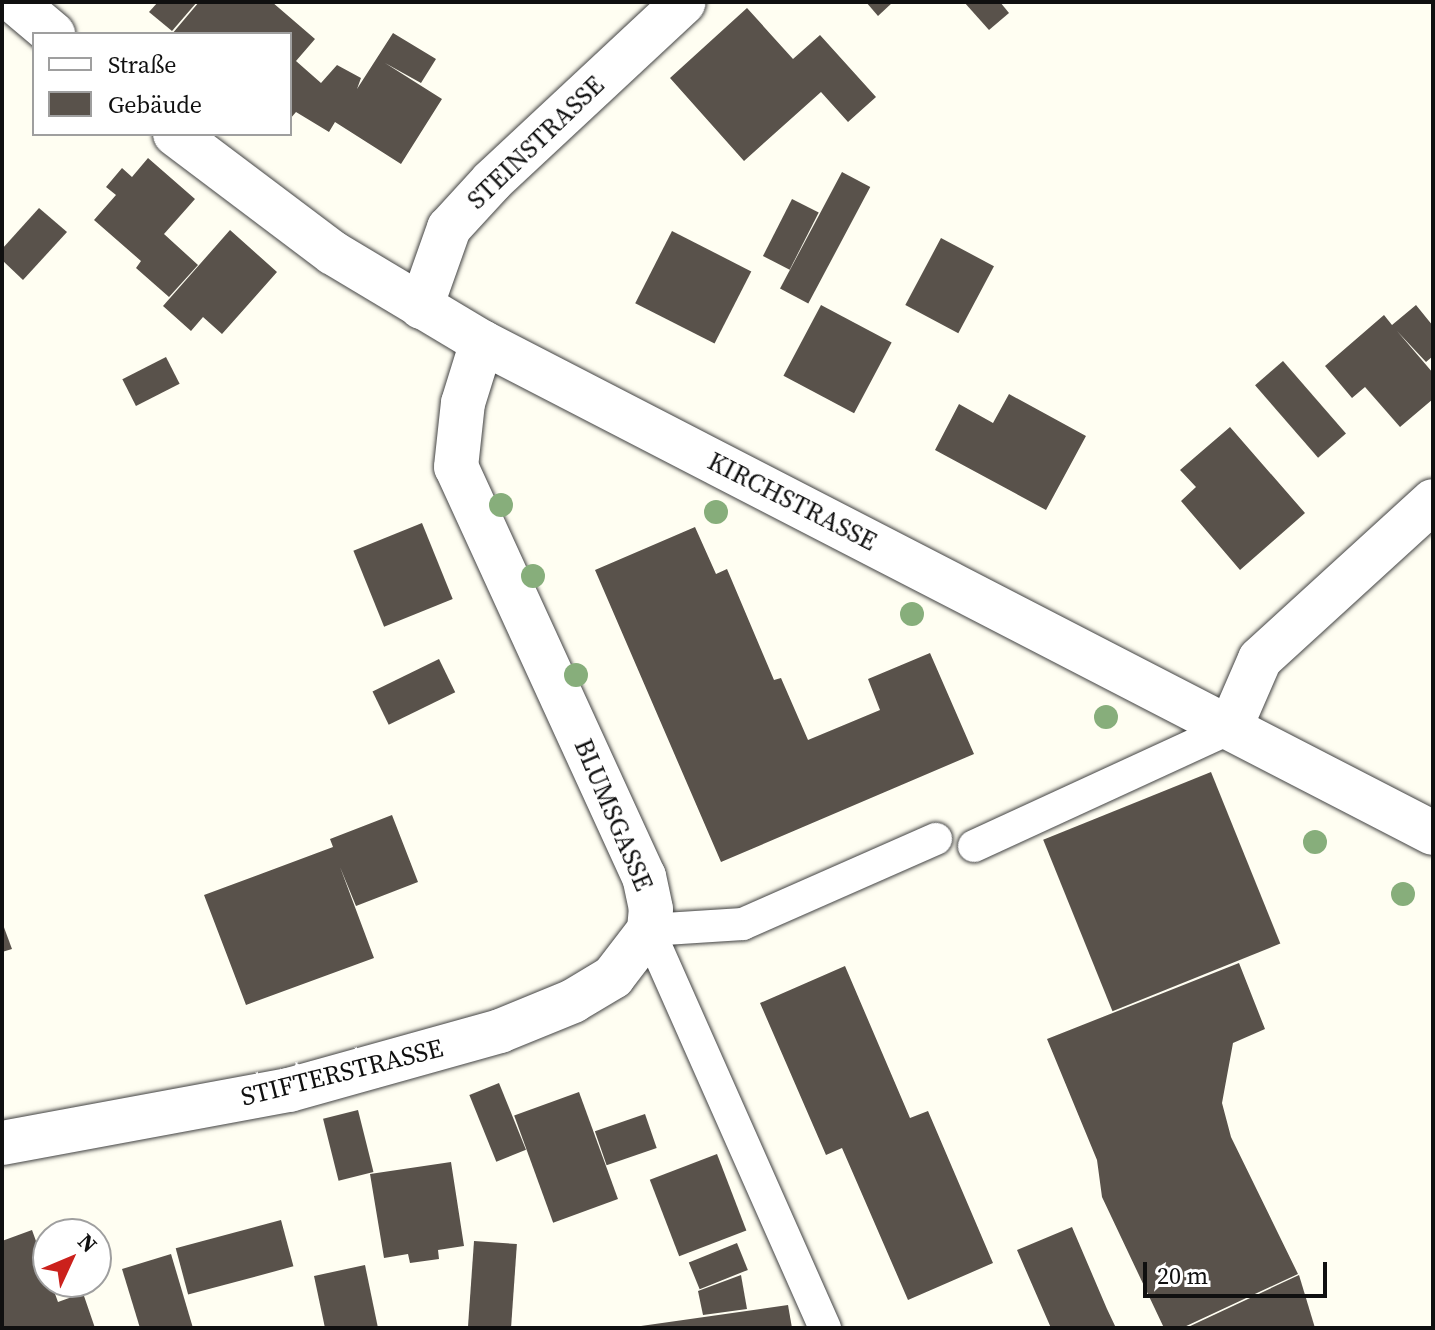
<!DOCTYPE html>
<meta charset="utf-8">
<style>
body{margin:0}
#map{position:relative;width:1435px;height:1330px;overflow:hidden;background:#fffef2;font-family:"Source Serif 4",serif}
div>[style]{position:absolute}
[style*='--x']{left:calc(var(--x)*1px);top:calc(var(--y)*1px);width:calc(var(--w)*1px);rotate:calc(var(--a)*1deg)}
.building>*{inset:0;background:#59524b;transform-origin:0 0}
.roads{filter:drop-shadow(0 0 2px #434343) drop-shadow(0 0 2px #434343)}
.service>*{height:32px;margin:-16px;padding:0 16px;transform-origin:16px;border-radius:16px;background:#fff}
.minor>*{height:44px;margin:-22px;padding:0 22px;transform-origin:22px;border-radius:22px;background:#fff}
.trees>*{width:24px;height:24px;margin:-12px;border-radius:50%;background:#87ae7b}
span{translate:-50% -50%;white-space:nowrap;text-align:center;line-height:1.15;-webkit-text-stroke:8px #fff;paint-order:stroke}
.street-label{font-size:26px;color:#101010}
.frame{position:absolute;inset:0;border:4px solid #101010;pointer-events:none}
.legend{position:absolute;left:32px;top:32px;width:260px;height:104px;box-sizing:border-box;background:#fff;border:2px solid #9f9f9f;margin:0;padding:10px 14px;list-style:none;font-size:24px;color:#101010}
.legend li{display:flex;align-items:center;gap:16px;height:40px}
.legend b{width:40px;border:2px solid #9f9f9f}
.north{position:absolute;left:32px;top:1218px;width:80px;height:80px;box-sizing:border-box;background:#fff;border:2px solid #9f9f9f;border-radius:50%;rotate:46deg;font-size:22px;font-weight:700;line-height:32px;text-align:center;color:#101010}
.north::after{content:'';display:block;margin:auto;width:28px;height:36px;background:#cb211c;clip-path:polygon(50% 0,100% 100%,50% 72%,0 100%)}
.scale{position:absolute;left:1143px;top:1262px;width:184px;height:36px;box-sizing:border-box;border:4px solid #101010;border-top:0;padding-left:10px;font-size:24px;line-height:28px;white-space:nowrap;color:#101010;-webkit-text-stroke:6px #fff;paint-order:stroke}
</style>
<div id="map">
<div class="building">
<div style="clip-path:polygon(158px 2px,197px 2px,172px 31px,149px 12px)"></div>
<div style="clip-path:polygon(199px 2px,272px 2px,315px 39px,296px 61px,321px 83px,337px 65px,361px 78px,357px 89px,393px 33px,436px 59px,421px 83px,385px 63px,442px 99px,401px 164px,335px 122px,329px 132px,296px 112px,290px 119px,290px 34px,172px 34px)"></div>
<div style="clip-path:polygon(866px 2px,893px 2px,878px 16px)"></div>
<div style="clip-path:polygon(964px 2px,1000px 2px,1009px 13px,989px 30px)"></div>
<div style="clip-path:polygon(747px 8px,793px 59px,820px 35px,876px 97px,848px 122px,821px 92px,744px 161px,670px 78px)"></div>
<div style="clip-path:polygon(148px 158px,195px 199px,164px 234px,198px 265px,169px 297px,136px 268px,141px 261px,94px 220px,116px 195px,106px 187px,122px 168px,132px 177px)"></div>
<div style="left:842px;top:172px;width:32px;height:132px;rotate:28deg"></div>
<div style="left:792px;top:199px;width:30px;height:64px;rotate:27deg"></div>
<div style="clip-path:polygon(39px 208px,67px 232px,23px 280px,2px 260px,2px 249px)"></div>
<div style="clip-path:polygon(230px 230px,277px 272px,222px 334px,203px 317px,191px 331px,163px 306px)"></div>
<div style="left:672px;top:231px;width:89px;height:81px;rotate:27deg"></div>
<div style="left:941px;top:238px;width:60px;height:76px;rotate:28deg"></div>
<div style="left:821px;top:305px;width:80px;height:80px;rotate:28deg"></div>
<div style="clip-path:polygon(1416px 305px,1433px 326px,1433px 356px,1426px 362px,1397px 331px,1433px 373px,1433px 399px,1400px 427px,1365px 387px,1352px 398px,1325px 366px,1384px 315px,1392px 325px)"></div>
<div style="left:166px;top:357px;width:30px;height:49px;rotate:63deg"></div>
<div style="left:1283px;top:361px;width:96px;height:37px;rotate:49deg"></div>
<div style="clip-path:polygon(1009px 394px,1086px 436px,1046px 510px,935px 450px,959px 404px,993px 423px)"></div>
<div style="clip-path:polygon(1230px 427px,1305px 513px,1240px 570px,1181px 501px,1196px 487px,1180px 470px)"></div>
<div style="left:422px;top:523px;width:82px;height:74px;rotate:68deg"></div>
<div style="clip-path:polygon(695px 527px,716px 574px,727px 569px,774px 680px,781px 678px,808px 740px,880px 710px,868px 679px,930px 653px,974px 754px,721px 862px,595px 570px)"></div>
<div style="left:439px;top:659px;width:37px;height:74px;rotate:64deg"></div>
<div style="left:1211px;top:772px;width:185px;height:181px;rotate:68deg"></div>
<div style="clip-path:polygon(392px 815px,418px 882px,356px 906px,340px 867px,374px 958px,246px 1005px,204px 895px,333px 847px,330px 839px)"></div>
<div style="clip-path:polygon(2px 922px,12px 949px,2px 952px)"></div>
<div style="clip-path:polygon(1239px 963px,1265px 1029px,1233px 1043px,1222px 1103px,1231px 1137px,1298px 1274px,1182px 1328px,1164px 1328px,1102px 1197px,1097px 1160px,1047px 1039px)"></div>
<div style="clip-path:polygon(845px 966px,910px 1118px,928px 1111px,993px 1263px,908px 1300px,842px 1148px,826px 1155px,760px 1003px)"></div>
<div style="left:499px;top:1083px;width:72px;height:32px;rotate:68deg"></div>
<div style="left:579px;top:1092px;width:114px;height:69px;rotate:70deg"></div>
<div style="left:358px;top:1110px;width:64px;height:36px;rotate:76deg"></div>
<div style="left:645px;top:1114px;width:36px;height:53px;rotate:71deg"></div>
<div style="left:717px;top:1154px;width:82px;height:72px;rotate:69deg"></div>
<div style="clip-path:polygon(451px 1162px,464px 1246px,438px 1250px,439px 1259px,410px 1263px,408px 1254px,384px 1258px,370px 1174px)"></div>
<div style="left:281px;top:1220px;width:48px;height:109px;rotate:75deg"></div>
<div style="clip-path:polygon(1072px 1227px,1107px 1309px,1116px 1328px,1051px 1328px,1017px 1250px)"></div>
<div style="clip-path:polygon(32px 1230px,58px 1302px,83px 1293px,95px 1328px,2px 1328px,2px 1241px)"></div>
<div style="left:474px;top:1241px;width:43px;height:87px;rotate:4deg"></div>
<div style="left:737px;top:1243px;width:29px;height:52px;rotate:68deg"></div>
<div style="clip-path:polygon(171px 1254px,193px 1328px,140px 1328px,122px 1269px)"></div>
<div style="clip-path:polygon(365px 1265px,378px 1328px,325px 1328px,314px 1276px)"></div>
<div style="clip-path:polygon(741px 1275px,747px 1309px,703px 1315px,698px 1291px)"></div>
<div style="clip-path:polygon(1299px 1275px,1315px 1328px,1186px 1328px)"></div>
<div style="clip-path:polygon(788px 1305px,792px 1328px,641px 1328px,641px 1326px)"></div>
</div>
<div class="roads">
<div class="service">
<div style="--x:974;--y:846;--w:282;--a:-24.7"></div>
<div style="--x:825;--y:1328;--w:435;--a:-113.9"></div>
<div style="--x:649;--y:930;--w:94;--a:-3.7"></div>
<div style="--x:743;--y:924;--w:211;--a:-23.8"></div>
</div>
<div class="minor">
<div style="--x:15;--y:2;--w:50;--a:40.1"></div>
<div style="--x:175;--y:134;--w:198;--a:37"></div>
<div style="--x:333;--y:253;--w:174;--a:30.9"></div>
<div style="--x:482;--y:342;--w:1070;--a:27.31"></div>
<div style="--x:421;--y:307;--w:84;--a:-70.5"></div>
<div style="--x:449;--y:228;--w:64;--a:-47.5"></div>
<div style="--x:492;--y:181;--w:262;--a:-43"></div>
<div style="--x:1230;--y:728;--w:75;--a:-66.5"></div>
<div style="--x:1260;--y:659;--w:234;--a:-42.4"></div>
<div style="--x:2;--y:1143;--w:292;--a:-10.5"></div>
<div style="--x:289;--y:1090;--w:219;--a:-15.6"></div>
<div style="--x:500;--y:1031;--w:79;--a:-22.3"></div>
<div style="--x:573;--y:1001;--w:47;--a:-31"></div>
<div style="--x:613;--y:977;--w:59;--a:-52.5"></div>
<div style="--x:649;--y:930;--w:21;--a:-85"></div>
<div style="--x:651;--y:909;--w:33;--a:-102"></div>
<div style="--x:644;--y:877;--w:451;--a:-114.6"></div>
<div style="--x:456;--y:467;--w:64;--a:-83.8"></div>
<div style="--x:463;--y:403;--w:64;--a:-72.7"></div>
</div>
</div>
<div class="trees">
<div style="left:501px;top:505px"></div>
<div style="left:716px;top:512px"></div>
<div style="left:533px;top:576px"></div>
<div style="left:912px;top:614px"></div>
<div style="left:576px;top:675px"></div>
<div style="left:1106px;top:717px"></div>
<div style="left:1315px;top:842px"></div>
<div style="left:1403px;top:894px"></div>
</div>
<div class="street-label">
<span style="left:536px;top:143px;rotate:-44deg">STEINSTRASSE</span>
<span style="left:792px;top:502px;rotate:27deg">KIRCHSTRASSE</span>
<span style="left:613px;top:815px;rotate:67deg">BLUMSGASSE</span>
<span style="left:342px;top:1073px;rotate:-14deg">STIFTERSTRASSE</span>
</div>
<div class="frame"></div>
<ul class="legend">
<li><b style="height:10px;background:#fff"></b>Straße</li>
<li><b style="height:22px;background:#59524b"></b>Gebäude</li>
</ul>
<div class="north">N</div>
<div class="scale">20 m</div>
</div>
